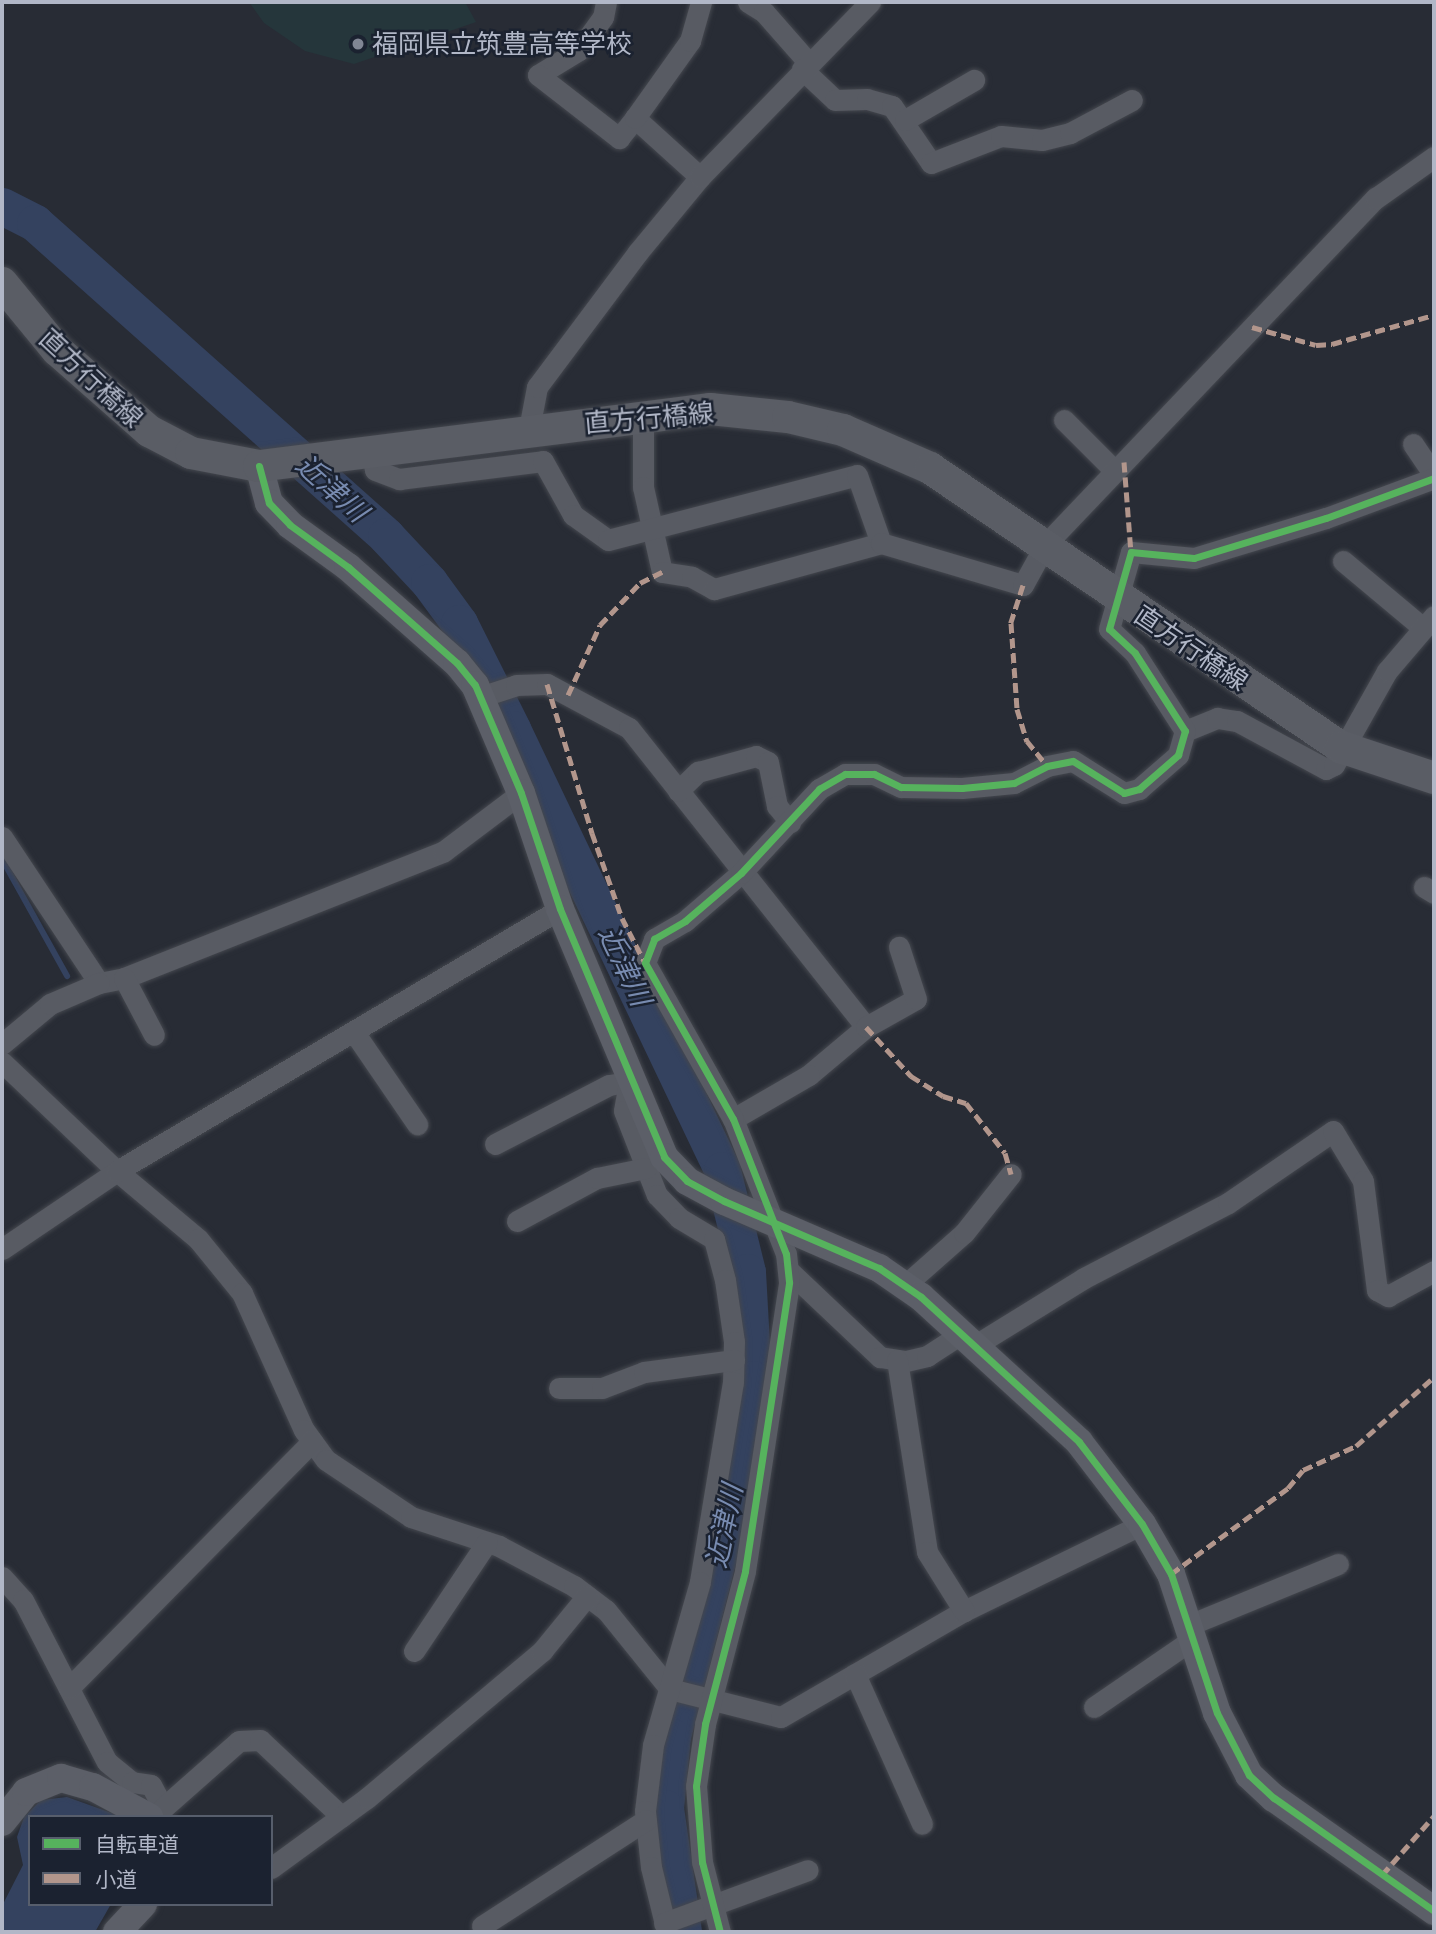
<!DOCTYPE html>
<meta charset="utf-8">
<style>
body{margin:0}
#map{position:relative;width:1436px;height:1934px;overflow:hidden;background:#282c35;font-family:"Titillium Web","Noto Sans JP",sans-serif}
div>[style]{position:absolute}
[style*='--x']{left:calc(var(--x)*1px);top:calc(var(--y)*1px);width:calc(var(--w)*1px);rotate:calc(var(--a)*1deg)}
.green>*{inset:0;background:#25363b}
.water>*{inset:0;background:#34425f}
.stream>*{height:6px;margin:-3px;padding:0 3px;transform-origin:3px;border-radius:3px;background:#34425f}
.river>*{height:37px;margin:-18.5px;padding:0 18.5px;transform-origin:18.5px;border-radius:18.5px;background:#34425f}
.roads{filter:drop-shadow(0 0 2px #44474e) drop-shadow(0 0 2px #44474e)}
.street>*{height:21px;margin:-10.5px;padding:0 10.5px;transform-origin:10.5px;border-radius:10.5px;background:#585b63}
.secondary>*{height:28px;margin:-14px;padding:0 14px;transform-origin:14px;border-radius:14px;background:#5c5f68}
.primary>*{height:32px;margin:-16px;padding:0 16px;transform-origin:16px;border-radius:16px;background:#5a5d65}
.quiet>*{height:5px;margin-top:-2.5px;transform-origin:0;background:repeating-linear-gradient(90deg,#b2968c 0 10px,transparent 0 15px)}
.cycleway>*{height:7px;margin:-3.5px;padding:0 3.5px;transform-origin:3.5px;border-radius:3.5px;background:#56b35d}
.dots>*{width:19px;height:19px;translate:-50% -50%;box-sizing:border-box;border:4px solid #1b2230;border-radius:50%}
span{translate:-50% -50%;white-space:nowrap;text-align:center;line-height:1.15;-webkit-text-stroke:5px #1b2230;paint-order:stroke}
.poi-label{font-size:26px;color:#b1b7c7}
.left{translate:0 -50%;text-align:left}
.street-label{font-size:26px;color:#b1b7c7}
.water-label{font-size:28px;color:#788bb0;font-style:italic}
.frame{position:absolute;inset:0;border:4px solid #b1b7c7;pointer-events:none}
.legend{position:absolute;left:28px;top:1815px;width:245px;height:91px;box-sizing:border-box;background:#1b2230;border:2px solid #575e6c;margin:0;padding:9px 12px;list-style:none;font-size:21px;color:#b1b7c7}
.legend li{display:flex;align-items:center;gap:14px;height:35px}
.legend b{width:35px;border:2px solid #575e6c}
</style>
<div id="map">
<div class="green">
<div style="clip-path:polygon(249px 2px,465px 2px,476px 22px,354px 64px,305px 51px,264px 23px)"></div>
</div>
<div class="water">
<div style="clip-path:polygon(67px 1797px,123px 1817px,30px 1817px,30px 1904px,111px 1904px,95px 1932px,2px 1932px,2px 1906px,23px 1865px,17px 1837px,24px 1817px,41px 1800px)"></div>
</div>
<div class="stream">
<div style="--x:2;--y:859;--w:134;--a:60.9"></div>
</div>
<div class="river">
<div style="--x:2;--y:206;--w:37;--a:27"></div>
<div style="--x:35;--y:223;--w:470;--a:41.7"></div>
<div style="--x:386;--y:536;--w:63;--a:46.9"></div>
<div style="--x:429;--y:582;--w:51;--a:53.8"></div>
<div style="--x:459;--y:623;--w:119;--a:63.4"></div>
<div style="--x:512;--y:729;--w:488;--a:64.5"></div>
<div style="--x:722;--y:1170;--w:105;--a:76.2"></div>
<div style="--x:747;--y:1272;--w:107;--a:86.8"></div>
<div style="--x:753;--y:1379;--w:154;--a:100.5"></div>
<div style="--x:725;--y:1530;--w:214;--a:104.4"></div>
<div style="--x:672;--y:1737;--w:71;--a:95.6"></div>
<div style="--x:665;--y:1808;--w:125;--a:81.7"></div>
</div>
<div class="roads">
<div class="street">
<div style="--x:606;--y:2;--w:15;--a:101"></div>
<div style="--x:603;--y:17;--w:41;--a:126"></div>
<div style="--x:579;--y:50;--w:48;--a:148.6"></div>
<div style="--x:538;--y:75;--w:103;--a:37.9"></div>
<div style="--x:619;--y:138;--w:26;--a:-51"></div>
<div style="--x:748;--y:2;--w:19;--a:32"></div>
<div style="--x:764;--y:12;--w:67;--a:48.7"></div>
<div style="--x:802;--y:69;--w:45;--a:43.2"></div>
<div style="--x:835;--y:100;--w:32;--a:-2"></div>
<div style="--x:867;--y:99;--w:26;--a:16"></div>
<div style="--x:892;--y:106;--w:69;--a:55.6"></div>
<div style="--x:931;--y:163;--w:75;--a:-21.1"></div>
<div style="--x:1001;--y:136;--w:41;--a:5.6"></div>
<div style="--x:1042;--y:140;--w:29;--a:-14"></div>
<div style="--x:1070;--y:133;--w:70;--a:-28"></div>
<div style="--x:905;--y:120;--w:80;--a:-30.1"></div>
<div style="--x:700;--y:177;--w:88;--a:-137.8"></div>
<div style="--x:635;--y:118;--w:95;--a:-54.5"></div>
<div style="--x:690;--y:41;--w:41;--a:-74.2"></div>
<div style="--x:643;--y:417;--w:70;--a:90"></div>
<div style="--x:643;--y:487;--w:87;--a:77.4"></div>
<div style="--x:662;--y:572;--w:30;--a:9"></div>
<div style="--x:692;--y:577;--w:25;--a:29"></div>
<div style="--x:714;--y:589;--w:173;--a:-15.4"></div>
<div style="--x:1064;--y:420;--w:72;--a:45"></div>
<div style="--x:529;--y:429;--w:43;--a:-79.2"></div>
<div style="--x:537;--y:387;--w:169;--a:-53.2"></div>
<div style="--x:638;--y:252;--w:97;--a:-50.4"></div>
<div style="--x:700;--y:177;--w:244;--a:-45.8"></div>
<div style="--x:1413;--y:444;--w:37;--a:56"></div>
<div style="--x:371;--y:451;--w:19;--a:78"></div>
<div style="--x:375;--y:470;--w:26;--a:21"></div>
<div style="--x:399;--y:479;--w:145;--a:-7.1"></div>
<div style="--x:543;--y:461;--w:62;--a:60.9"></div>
<div style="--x:573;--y:515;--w:43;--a:35.5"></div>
<div style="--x:608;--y:540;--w:257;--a:-14.6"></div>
<div style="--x:857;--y:475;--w:72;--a:70.6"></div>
<div style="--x:881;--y:543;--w:148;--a:16.5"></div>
<div style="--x:1023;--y:585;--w:46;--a:-61.2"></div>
<div style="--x:1045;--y:545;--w:480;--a:-46.4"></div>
<div style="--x:1376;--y:198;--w:71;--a:-35.3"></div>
<div style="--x:1343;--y:561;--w:104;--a:39.9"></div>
<div style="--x:480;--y:697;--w:38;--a:-18"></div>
<div style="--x:516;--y:685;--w:31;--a:-2"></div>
<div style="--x:547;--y:684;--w:93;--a:28.2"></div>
<div style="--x:629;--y:728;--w:382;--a:51.6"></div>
<div style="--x:866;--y:1027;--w:75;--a:139.9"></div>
<div style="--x:809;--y:1075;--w:88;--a:149.9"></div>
<div style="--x:1185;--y:731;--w:35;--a:-22"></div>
<div style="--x:1217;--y:718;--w:20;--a:9"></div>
<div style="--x:1237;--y:721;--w:101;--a:28.3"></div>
<div style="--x:1326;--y:769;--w:9;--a:-27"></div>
<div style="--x:1334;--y:765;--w:108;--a:-60.6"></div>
<div style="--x:1387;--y:671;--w:72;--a:-49.5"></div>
<div style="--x:678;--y:791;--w:28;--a:-44"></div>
<div style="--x:698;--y:772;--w:60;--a:-15.4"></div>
<div style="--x:756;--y:756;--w:13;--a:27"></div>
<div style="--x:768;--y:762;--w:45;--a:78.4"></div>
<div style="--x:777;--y:806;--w:21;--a:51"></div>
<div style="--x:2;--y:837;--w:175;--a:56.4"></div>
<div style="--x:99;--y:983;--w:25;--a:-11"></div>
<div style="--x:124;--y:978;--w:344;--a:-21.6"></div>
<div style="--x:444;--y:851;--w:96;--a:-37"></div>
<div style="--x:1424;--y:887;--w:12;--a:31"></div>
<div style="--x:124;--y:978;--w:64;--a:62.2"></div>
<div style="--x:866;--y:1027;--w:57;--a:-29.2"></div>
<div style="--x:916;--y:999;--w:55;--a:-108.1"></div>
<div style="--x:354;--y:1032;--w:112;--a:55.6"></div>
<div style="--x:2;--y:1044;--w:62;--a:-39.8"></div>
<div style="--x:50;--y:1004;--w:53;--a:-23.2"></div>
<div style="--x:2;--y:1062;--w:158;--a:43.5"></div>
<div style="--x:117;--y:1171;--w:106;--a:40"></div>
<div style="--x:198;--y:1239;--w:70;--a:50.8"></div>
<div style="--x:242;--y:1293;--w:150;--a:65.7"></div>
<div style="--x:304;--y:1430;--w:37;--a:54"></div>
<div style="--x:326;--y:1460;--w:102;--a:33.8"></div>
<div style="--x:411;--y:1517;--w:93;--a:18.2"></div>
<div style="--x:499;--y:1546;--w:85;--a:28.1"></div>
<div style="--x:574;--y:1586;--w:40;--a:37"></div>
<div style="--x:606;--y:1610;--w:102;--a:51"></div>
<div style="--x:670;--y:1689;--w:114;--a:14.2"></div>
<div style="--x:781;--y:1717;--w:211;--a:-30.1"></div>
<div style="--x:964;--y:1611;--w:198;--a:-26"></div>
<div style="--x:495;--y:1144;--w:128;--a:-27.4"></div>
<div style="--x:609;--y:1085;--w:20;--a:-9"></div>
<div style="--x:629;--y:1082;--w:29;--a:100"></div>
<div style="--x:624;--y:1111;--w:90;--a:68.6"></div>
<div style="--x:657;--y:1195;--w:32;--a:46"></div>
<div style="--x:679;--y:1218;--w:41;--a:31"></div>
<div style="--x:714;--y:1239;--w:42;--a:75"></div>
<div style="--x:725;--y:1280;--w:63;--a:81.7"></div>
<div style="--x:734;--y:1342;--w:40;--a:91.4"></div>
<div style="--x:733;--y:1382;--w:203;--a:99.4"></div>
<div style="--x:700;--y:1582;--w:170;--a:106.1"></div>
<div style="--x:653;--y:1745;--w:66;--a:96.9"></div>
<div style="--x:645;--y:1811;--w:56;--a:83.9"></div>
<div style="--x:651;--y:1867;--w:67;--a:76.2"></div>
<div style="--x:517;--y:1221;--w:91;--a:-28.3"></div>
<div style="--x:597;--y:1178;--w:50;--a:-11.5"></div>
<div style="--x:2;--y:1249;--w:139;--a:-34.1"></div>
<div style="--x:117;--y:1171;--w:515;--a:-30.6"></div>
<div style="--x:788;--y:1270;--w:127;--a:43.4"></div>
<div style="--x:880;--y:1357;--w:26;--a:9"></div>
<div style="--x:906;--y:1361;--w:22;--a:-13"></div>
<div style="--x:927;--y:1356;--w:40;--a:-32.9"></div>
<div style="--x:904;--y:1286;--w:80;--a:-41.5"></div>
<div style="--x:964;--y:1233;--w:75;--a:-51.5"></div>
<div style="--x:974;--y:1346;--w:129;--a:-31.7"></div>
<div style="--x:1084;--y:1278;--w:162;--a:-27.5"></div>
<div style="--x:1228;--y:1203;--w:127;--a:-34.4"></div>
<div style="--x:1333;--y:1131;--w:58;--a:59"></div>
<div style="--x:1363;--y:1181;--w:110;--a:82.7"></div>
<div style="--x:1377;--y:1290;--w:13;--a:29"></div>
<div style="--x:1388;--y:1296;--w:52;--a:-28.5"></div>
<div style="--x:897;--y:1360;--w:194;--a:81.1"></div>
<div style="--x:927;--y:1552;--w:70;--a:57.9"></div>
<div style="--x:559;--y:1388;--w:43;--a:0"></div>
<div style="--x:602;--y:1388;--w:45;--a:-20.9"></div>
<div style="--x:644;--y:1372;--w:91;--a:-7.6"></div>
<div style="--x:2;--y:1577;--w:31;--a:48"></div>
<div style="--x:23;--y:1600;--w:182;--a:62.6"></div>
<div style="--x:107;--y:1762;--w:32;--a:39"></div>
<div style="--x:132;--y:1782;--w:19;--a:9"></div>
<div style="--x:151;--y:1785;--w:26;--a:62"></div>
<div style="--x:163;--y:1808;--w:13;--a:138"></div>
<div style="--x:1189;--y:1625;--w:161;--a:-22.3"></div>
<div style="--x:414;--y:1651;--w:131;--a:-56.2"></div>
<div style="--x:855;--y:1674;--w:164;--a:65.9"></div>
<div style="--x:69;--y:1688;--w:346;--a:-45.4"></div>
<div style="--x:1094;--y:1707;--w:120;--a:-34.5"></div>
<div style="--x:163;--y:1808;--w:101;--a:-41.4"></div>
<div style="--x:239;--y:1741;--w:21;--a:-3"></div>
<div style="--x:260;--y:1740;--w:112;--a:43.2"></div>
<div style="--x:271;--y:1868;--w:119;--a:-36.1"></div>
<div style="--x:367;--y:1798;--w:229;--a:-40"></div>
<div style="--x:542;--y:1651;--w:71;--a:-50.7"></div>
<div style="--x:664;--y:1923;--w:153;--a:-20.2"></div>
<div style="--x:482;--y:1926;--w:195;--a:-32.9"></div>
<div style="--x:720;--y:1932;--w:72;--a:-104.4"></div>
<div style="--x:702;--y:1862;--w:76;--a:-94.5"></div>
<div style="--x:696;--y:1786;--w:63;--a:-81.7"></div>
<div style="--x:705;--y:1724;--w:158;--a:-75.3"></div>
<div style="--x:745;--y:1571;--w:292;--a:-81.3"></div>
<div style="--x:789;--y:1282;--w:28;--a:-96"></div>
<div style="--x:786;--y:1254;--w:145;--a:-111.4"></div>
<div style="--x:733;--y:1119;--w:179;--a:-119.4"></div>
<div style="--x:645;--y:963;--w:26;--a:-69"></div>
<div style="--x:654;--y:939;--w:36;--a:-30"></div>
<div style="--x:685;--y:921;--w:74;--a:-40.6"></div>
<div style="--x:741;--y:873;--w:115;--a:-47.1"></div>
<div style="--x:819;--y:789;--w:30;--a:-30"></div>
<div style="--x:845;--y:774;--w:29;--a:0"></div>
<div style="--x:874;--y:774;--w:30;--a:26"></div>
<div style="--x:901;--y:787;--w:61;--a:0.9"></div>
<div style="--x:962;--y:788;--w:52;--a:-5.5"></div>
<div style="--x:1014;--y:783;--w:37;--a:-27"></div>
<div style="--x:1047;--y:766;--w:26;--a:-11"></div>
<div style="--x:1073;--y:761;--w:60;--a:32.1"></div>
<div style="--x:1124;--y:793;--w:16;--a:-15"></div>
<div style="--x:1139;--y:789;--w:52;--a:-41.1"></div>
<div style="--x:1178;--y:755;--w:25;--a:-74"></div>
<div style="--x:1185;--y:731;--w:93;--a:-122.7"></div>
<div style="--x:1135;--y:653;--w:35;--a:-137"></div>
<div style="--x:1109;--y:629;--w:80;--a:-74.1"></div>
<div style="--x:1131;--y:552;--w:63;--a:5.4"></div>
<div style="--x:1194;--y:558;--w:138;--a:-16.9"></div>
<div style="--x:1326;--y:518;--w:115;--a:-20.3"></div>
</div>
<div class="secondary">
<div style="--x:259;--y:466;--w:38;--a:75"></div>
<div style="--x:269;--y:503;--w:30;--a:46"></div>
<div style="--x:290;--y:525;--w:72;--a:35.9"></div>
<div style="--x:348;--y:567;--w:145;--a:41.4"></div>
<div style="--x:457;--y:663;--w:28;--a:51"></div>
<div style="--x:475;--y:685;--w:117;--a:66.9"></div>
<div style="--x:521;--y:793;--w:122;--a:71.4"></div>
<div style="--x:560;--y:909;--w:269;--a:67.2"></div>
<div style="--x:664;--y:1157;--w:33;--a:46"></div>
<div style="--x:687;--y:1181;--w:42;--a:28.4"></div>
<div style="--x:724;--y:1201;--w:169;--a:23.4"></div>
<div style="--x:879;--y:1268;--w:51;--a:34.6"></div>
<div style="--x:921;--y:1297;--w:214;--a:42.5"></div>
<div style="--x:1079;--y:1442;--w:103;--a:52.5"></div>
<div style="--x:1142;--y:1524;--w:58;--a:59.9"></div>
<div style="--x:1171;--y:1574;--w:146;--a:71.7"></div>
<div style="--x:1217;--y:1713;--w:70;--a:62.7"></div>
<div style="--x:1249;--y:1775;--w:34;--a:43"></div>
<div style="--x:1274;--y:1798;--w:196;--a:35.2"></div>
<div style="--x:2;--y:1822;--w:38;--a:-51"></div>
<div style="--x:26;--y:1792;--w:38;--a:-22"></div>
<div style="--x:61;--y:1778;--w:33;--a:16"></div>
<div style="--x:93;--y:1787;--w:64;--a:28.2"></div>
<div style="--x:117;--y:1932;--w:38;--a:-47"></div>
</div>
<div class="primary">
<div style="--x:2;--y:283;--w:87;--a:50.6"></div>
<div style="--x:57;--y:350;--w:123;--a:41.4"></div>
<div style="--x:149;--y:431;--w:47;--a:27.6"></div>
<div style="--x:191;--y:453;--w:69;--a:10.8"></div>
<div style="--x:259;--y:466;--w:455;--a:-7.2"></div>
<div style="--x:710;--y:409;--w:78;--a:5.9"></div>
<div style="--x:788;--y:417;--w:57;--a:13.3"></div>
<div style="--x:843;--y:430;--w:95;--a:23.6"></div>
<div style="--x:930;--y:468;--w:497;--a:34.2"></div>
<div style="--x:1341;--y:747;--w:98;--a:18.4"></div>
</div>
</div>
<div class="quiet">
<div style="--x:1252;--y:327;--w:66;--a:15.7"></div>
<div style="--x:1316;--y:345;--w:16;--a:-4"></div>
<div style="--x:1332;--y:344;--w:106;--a:-15.9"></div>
<div style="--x:1124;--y:462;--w:90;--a:85.6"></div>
<div style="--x:1023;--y:585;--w:40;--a:108"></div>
<div style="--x:1011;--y:623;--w:86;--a:86"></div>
<div style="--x:1017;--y:709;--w:34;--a:73"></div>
<div style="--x:1027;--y:741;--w:32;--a:51"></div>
<div style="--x:547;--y:684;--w:156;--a:73.2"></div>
<div style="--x:592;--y:833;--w:90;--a:70.6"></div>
<div style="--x:622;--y:918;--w:51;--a:62.9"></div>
<div style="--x:568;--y:695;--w:77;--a:-65.4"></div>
<div style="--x:600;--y:625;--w:58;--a:-46.4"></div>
<div style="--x:640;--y:583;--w:25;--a:-27"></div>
<div style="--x:866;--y:1027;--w:67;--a:47.4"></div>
<div style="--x:911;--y:1076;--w:38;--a:32"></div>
<div style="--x:943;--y:1096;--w:24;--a:17"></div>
<div style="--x:966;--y:1103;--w:63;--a:52"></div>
<div style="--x:1005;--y:1153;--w:22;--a:74"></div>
<div style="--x:1171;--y:1574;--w:145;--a:-36.3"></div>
<div style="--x:1288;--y:1488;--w:23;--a:-50"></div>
<div style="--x:1303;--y:1470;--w:58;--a:-24.4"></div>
<div style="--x:1356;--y:1446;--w:104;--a:-41.5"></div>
<div style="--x:1382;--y:1875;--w:79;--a:-48.6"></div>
</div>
<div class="cycleway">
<div style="--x:259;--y:466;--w:38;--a:75"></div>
<div style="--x:269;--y:503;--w:30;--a:46"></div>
<div style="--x:290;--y:525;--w:72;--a:35.9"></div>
<div style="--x:348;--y:567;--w:145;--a:41.4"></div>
<div style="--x:457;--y:663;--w:28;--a:51"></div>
<div style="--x:475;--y:685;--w:117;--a:66.9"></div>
<div style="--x:521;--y:793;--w:122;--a:71.4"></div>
<div style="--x:560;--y:909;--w:269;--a:67.2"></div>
<div style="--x:664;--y:1157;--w:33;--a:46"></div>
<div style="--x:687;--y:1181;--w:42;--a:28.4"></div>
<div style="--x:724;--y:1201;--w:169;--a:23.4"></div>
<div style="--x:879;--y:1268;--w:51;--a:34.6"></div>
<div style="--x:921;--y:1297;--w:214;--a:42.5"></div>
<div style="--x:1079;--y:1442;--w:103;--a:52.5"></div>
<div style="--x:1142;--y:1524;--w:58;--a:59.9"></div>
<div style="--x:1171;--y:1574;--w:146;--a:71.7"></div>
<div style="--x:1217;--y:1713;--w:70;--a:62.7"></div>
<div style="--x:1249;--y:1775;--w:34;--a:43"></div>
<div style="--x:1274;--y:1798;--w:196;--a:35.2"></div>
<div style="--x:720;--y:1932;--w:72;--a:-104.4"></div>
<div style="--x:702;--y:1862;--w:76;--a:-94.5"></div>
<div style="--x:696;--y:1786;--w:63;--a:-81.7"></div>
<div style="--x:705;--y:1724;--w:158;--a:-75.3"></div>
<div style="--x:745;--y:1571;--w:292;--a:-81.3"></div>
<div style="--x:789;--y:1282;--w:28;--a:-96"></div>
<div style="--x:786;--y:1254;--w:145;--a:-111.4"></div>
<div style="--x:733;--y:1119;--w:179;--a:-119.4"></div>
<div style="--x:645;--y:963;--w:26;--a:-69"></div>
<div style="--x:654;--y:939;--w:36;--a:-30"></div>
<div style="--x:685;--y:921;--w:74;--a:-40.6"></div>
<div style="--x:741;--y:873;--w:115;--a:-47.1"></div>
<div style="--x:819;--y:789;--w:30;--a:-30"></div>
<div style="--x:845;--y:774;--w:29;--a:0"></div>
<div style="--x:874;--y:774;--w:30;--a:26"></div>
<div style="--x:901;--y:787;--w:61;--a:0.9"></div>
<div style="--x:962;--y:788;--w:52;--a:-5.5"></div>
<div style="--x:1014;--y:783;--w:37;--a:-27"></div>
<div style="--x:1047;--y:766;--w:26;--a:-11"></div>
<div style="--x:1073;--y:761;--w:60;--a:32.1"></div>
<div style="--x:1124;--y:793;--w:16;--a:-15"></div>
<div style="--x:1139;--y:789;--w:52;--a:-41.1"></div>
<div style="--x:1178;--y:755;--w:25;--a:-74"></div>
<div style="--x:1185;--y:731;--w:93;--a:-122.7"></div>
<div style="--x:1135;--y:653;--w:35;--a:-137"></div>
<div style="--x:1109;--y:629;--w:80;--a:-74.1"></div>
<div style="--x:1131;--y:552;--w:63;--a:5.4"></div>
<div style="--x:1194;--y:558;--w:138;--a:-16.9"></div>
<div style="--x:1326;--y:518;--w:115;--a:-20.3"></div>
</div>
<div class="dots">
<div style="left:358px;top:44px;background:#818694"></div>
</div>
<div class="poi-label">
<span class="left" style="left:372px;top:44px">福岡県立筑豊高等学校</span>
</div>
<div class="street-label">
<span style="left:91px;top:378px;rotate:43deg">直方行橋線</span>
<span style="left:649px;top:418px;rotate:-5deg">直方行橋線</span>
<span style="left:1191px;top:648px;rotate:34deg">直方行橋線</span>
</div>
<div class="water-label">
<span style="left:332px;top:488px;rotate:42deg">近津川</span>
<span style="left:625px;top:966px;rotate:65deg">近津川</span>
<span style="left:724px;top:1526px;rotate:-78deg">近津川</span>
</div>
<div class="frame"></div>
<ul class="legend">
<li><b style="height:9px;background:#56b35d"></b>自転車道</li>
<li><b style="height:9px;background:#b2968c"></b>小道</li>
</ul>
</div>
